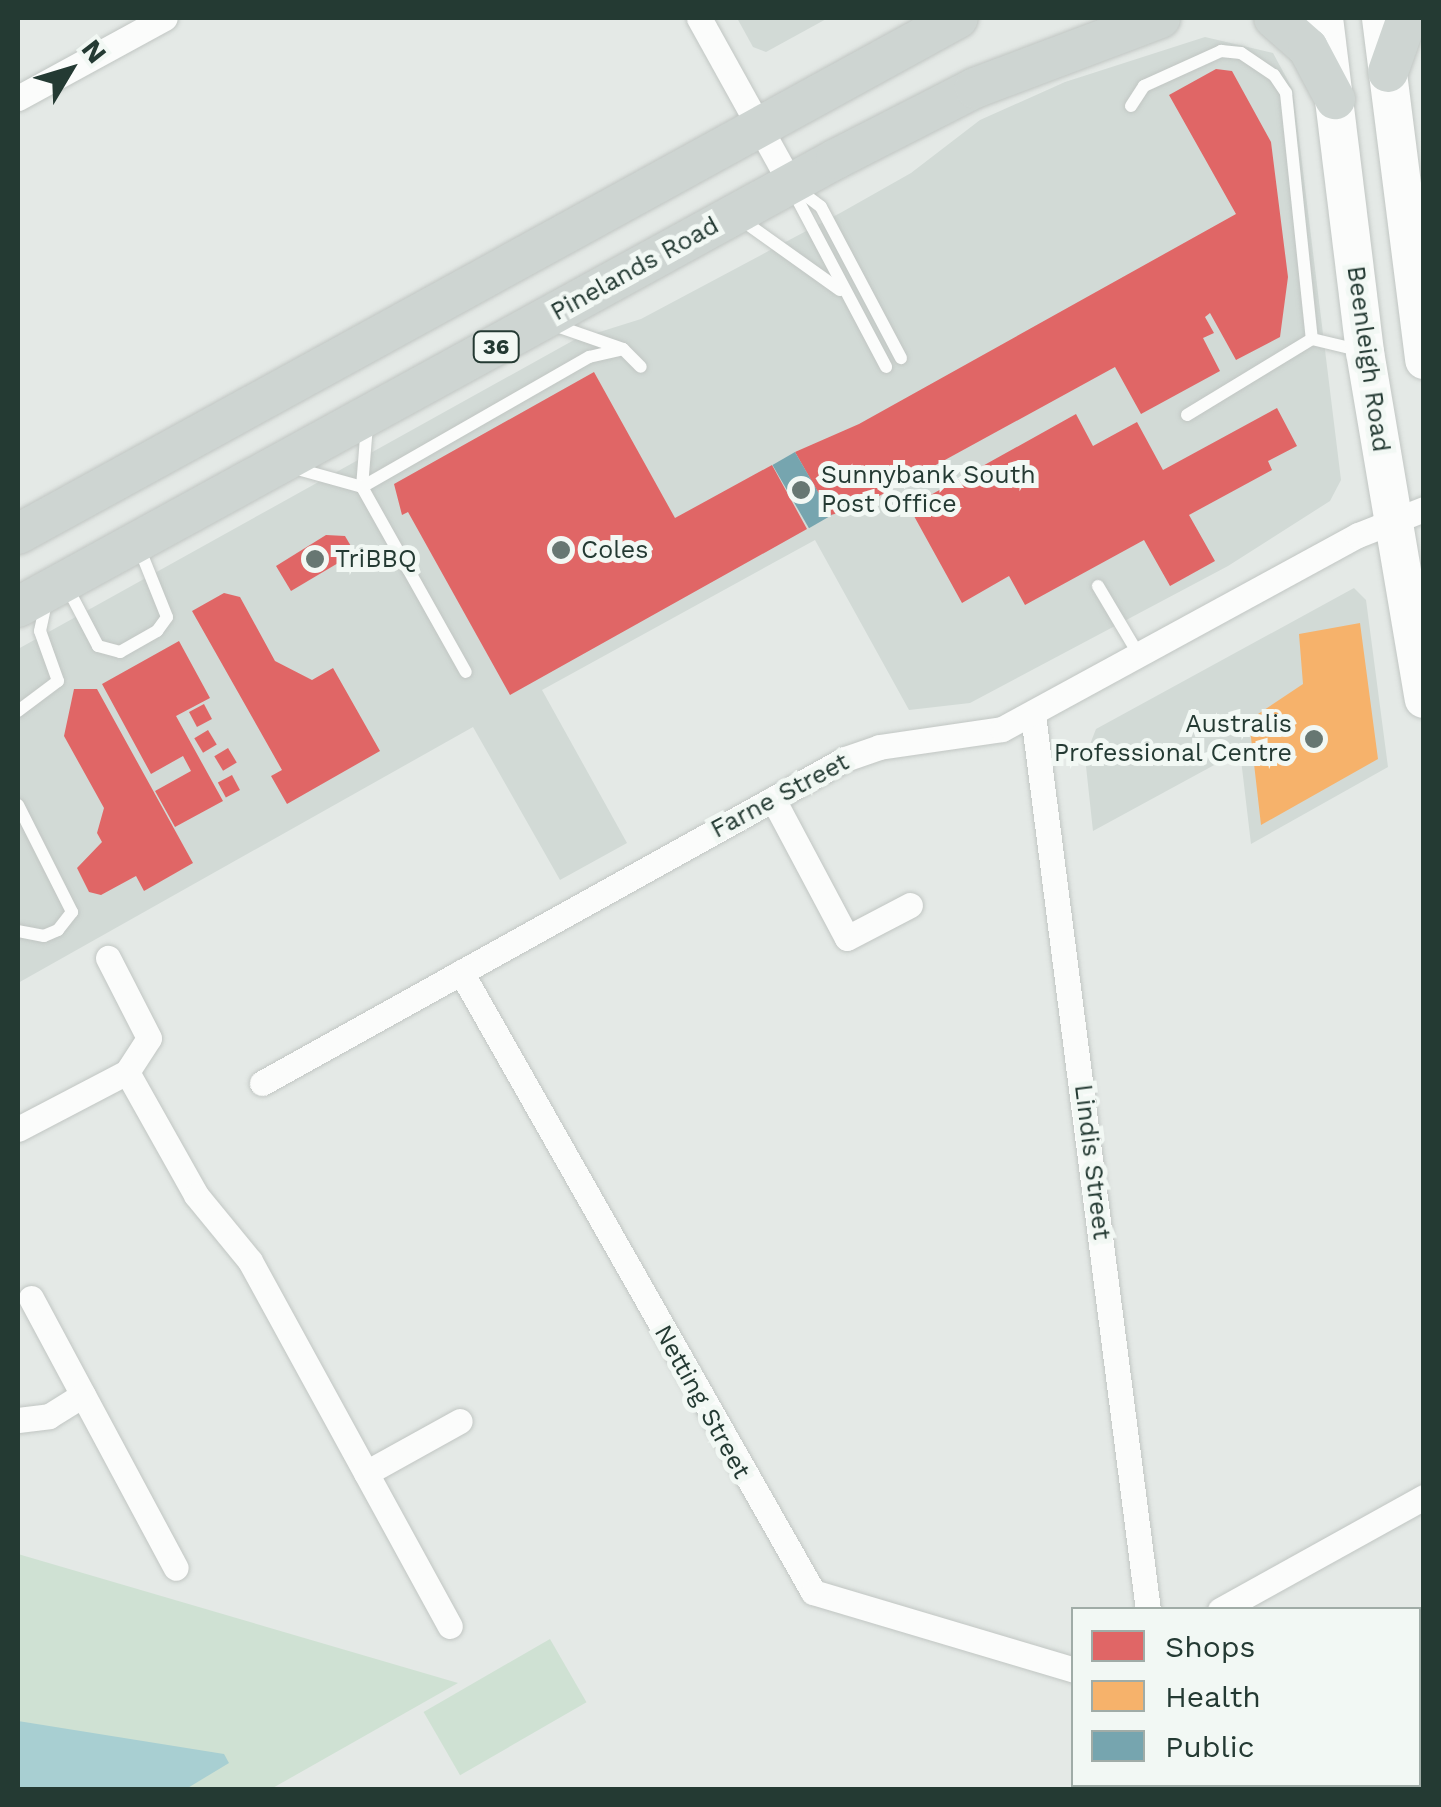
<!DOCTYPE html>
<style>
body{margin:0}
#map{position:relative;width:1441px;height:1807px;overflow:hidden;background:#e4e9e6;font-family:"Work Sans",sans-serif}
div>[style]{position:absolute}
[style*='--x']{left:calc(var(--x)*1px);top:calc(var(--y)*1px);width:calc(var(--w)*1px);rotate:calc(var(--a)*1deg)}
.built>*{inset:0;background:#d2dad6}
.green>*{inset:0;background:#cfe1d3;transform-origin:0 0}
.water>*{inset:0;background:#a8cfd2}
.shops>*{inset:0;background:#e06666;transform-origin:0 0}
.health>*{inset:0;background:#f6b26b}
.public>*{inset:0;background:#76a5af;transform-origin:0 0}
.roads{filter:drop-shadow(0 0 2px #c1c6c3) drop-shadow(0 0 2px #c1c6c3)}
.service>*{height:12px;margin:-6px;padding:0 6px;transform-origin:6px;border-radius:6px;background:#fbfcfb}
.minor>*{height:25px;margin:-12.5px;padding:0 12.5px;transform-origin:12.5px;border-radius:12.5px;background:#fbfcfb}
.secondary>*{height:38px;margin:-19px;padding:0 19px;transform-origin:19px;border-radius:19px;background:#fbfcfb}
.primary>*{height:40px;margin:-20px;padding:0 20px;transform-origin:20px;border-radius:20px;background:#ced5d2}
.dots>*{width:28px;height:28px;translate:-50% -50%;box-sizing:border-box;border:5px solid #f2f8f4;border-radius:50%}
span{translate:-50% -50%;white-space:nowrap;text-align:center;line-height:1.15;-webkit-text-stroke:10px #f2f8f4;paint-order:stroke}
.shield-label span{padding:2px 8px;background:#f2f8f4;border:2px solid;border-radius:8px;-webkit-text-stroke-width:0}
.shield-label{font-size:22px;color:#243a33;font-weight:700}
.street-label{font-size:25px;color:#243a33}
.poi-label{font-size:25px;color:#243a33}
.left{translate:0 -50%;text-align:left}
.right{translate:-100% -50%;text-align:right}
.frame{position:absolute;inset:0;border:20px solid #243a33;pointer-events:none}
.legend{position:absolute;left:1071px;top:1607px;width:350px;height:180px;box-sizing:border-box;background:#f2f8f4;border:2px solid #a0aca7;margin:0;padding:12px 18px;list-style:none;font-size:30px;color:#243a33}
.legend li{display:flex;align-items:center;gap:20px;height:50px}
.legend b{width:50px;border:2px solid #a0aca7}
.north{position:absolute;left:20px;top:20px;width:100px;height:100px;-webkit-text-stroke:8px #f2f8f4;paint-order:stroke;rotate:52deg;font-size:28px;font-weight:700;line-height:40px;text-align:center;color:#243a33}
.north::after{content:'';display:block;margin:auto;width:35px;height:45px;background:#243a33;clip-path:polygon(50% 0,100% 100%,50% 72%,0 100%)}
</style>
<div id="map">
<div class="built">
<div style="clip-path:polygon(737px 18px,828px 18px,766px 52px,753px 47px)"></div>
<div style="clip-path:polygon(1205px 37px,1273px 53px,1293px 90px,1341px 480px,1330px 501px,1228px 566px,970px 703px,909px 710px,815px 540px,542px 690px,627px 843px,560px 880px,473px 727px,18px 983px,18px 649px,574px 340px,641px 319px,842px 212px,911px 173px,980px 120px,1065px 82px)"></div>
<div style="clip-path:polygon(1354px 588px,1366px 600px,1388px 767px,1251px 844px,1240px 751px,1093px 831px,1085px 757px,1096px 729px)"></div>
</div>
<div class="green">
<div style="clip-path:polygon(18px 1554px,458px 1683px,271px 1789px,18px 1789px)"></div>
<div style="left:550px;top:1639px;width:73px;height:146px;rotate:60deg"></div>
</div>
<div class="water">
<div style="clip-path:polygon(18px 1721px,224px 1754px,229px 1763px,186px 1789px,18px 1789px)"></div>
</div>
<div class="shops">
<div style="clip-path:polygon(1216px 69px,1232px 71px,1271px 142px,1288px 277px,1280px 337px,1236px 360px,1210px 313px,1205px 317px,1214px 333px,1203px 338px,1220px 371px,1141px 414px,1115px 367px,859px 507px,831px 515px,795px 452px,859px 424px,1236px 214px,1169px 95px)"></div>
<div style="clip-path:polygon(594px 372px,675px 518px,772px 465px,807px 529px,510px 695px,408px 512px,402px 515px,394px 484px)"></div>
<div style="clip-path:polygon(1277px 408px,1297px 446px,1268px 461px,1272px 470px,1189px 515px,1215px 561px,1170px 586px,1144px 540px,1025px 605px,1009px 576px,962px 603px,909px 507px,1076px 414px,1093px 446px,1137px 422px,1163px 470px)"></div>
<div style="clip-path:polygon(326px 535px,345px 536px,355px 553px,291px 591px,276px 566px)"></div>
<div style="clip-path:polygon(224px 593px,240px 597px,275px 661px,312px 680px,333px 668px,380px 751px,287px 804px,271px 776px,282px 770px,192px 611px)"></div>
<div style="clip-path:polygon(179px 641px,210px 698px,176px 716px,223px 801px,175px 827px,155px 791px,191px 771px,183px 756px,151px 774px,102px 684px)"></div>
<div style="clip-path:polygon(74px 689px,97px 689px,193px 863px,144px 891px,136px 876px,101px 895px,89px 892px,77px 868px,102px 842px,97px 833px,104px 808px,64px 736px)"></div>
<div style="left:204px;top:704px;width:17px;height:17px;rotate:62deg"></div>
<div style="left:208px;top:730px;width:17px;height:16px;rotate:59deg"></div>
<div style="left:228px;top:748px;width:17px;height:16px;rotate:59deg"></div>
<div style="left:232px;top:775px;width:17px;height:16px;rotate:62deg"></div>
</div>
<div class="health">
<div style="clip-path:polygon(1360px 623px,1378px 759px,1261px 825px,1249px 720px,1303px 684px,1299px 634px)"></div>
</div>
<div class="public">
<div style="left:795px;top:452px;width:73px;height:26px;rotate:60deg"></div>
</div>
<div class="roads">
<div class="service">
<div style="--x:1131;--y:106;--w:24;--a:-57"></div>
<div style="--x:1144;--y:86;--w:85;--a:-24.4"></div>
<div style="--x:1221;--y:51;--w:20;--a:6"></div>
<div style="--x:1241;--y:53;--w:40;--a:34"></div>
<div style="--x:1274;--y:75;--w:22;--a:56"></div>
<div style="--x:1286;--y:93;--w:247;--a:84"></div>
<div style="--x:1312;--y:339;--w:51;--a:13.5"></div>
<div style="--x:796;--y:188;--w:31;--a:37"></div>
<div style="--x:821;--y:207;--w:171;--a:62.1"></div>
<div style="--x:793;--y:191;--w:199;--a:62.1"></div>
<div style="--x:739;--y:218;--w:124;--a:35.5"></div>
<div style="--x:554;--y:325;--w:73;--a:19.2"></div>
<div style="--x:623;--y:349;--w:25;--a:45"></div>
<div style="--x:1187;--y:415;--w:146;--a:-31.3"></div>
<div style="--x:367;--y:425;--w:62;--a:94.6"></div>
<div style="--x:362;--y:487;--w:212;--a:60.7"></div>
<div style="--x:294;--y:468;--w:71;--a:15.6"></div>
<div style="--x:362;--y:487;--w:262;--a:-29.8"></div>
<div style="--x:589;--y:357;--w:35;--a:-13"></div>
<div style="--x:66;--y:585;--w:69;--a:62.3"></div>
<div style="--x:98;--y:646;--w:23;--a:15"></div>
<div style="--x:120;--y:652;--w:43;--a:-29.6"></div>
<div style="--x:157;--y:631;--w:17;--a:-54"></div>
<div style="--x:167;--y:617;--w:78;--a:-111.9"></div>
<div style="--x:1098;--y:586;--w:80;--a:59.3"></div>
<div style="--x:18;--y:711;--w:50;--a:-36.9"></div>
<div style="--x:58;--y:681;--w:53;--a:-109.8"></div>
<div style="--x:40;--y:631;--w:30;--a:-78"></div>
<div style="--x:18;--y:805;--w:120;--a:63.2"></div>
<div style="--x:72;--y:912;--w:23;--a:128"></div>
<div style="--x:58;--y:930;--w:15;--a:157"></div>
<div style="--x:44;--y:936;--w:26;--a:-169"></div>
</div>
<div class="minor">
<div style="--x:699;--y:18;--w:190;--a:61"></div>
<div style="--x:18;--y:98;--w:167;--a:-28.6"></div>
<div style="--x:1033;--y:715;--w:902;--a:82.68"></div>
<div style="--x:773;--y:799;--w:157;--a:62"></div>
<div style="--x:847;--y:938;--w:71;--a:-27.6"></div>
<div style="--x:461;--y:972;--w:713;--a:60.41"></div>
<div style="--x:813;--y:1592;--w:272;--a:16.6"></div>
<div style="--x:127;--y:1072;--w:141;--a:60.7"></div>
<div style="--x:196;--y:1195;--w:85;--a:50.7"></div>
<div style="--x:250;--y:1261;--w:416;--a:61.3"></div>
<div style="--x:262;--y:1083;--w:667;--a:-29.06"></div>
<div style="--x:845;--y:759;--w:36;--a:-19"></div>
<div style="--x:879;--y:747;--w:124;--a:-8.3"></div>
<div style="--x:1002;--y:729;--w:405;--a:-28.6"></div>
<div style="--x:1358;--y:535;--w:71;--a:-21.5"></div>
<div style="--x:18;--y:1129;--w:123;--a:-27.6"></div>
<div style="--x:127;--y:1072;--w:40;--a:-57.1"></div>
<div style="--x:149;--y:1038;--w:90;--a:-117.1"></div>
<div style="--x:31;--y:1298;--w:306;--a:61.8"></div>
<div style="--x:18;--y:1420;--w:31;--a:-7"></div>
<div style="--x:49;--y:1416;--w:40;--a:-32"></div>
<div style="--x:366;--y:1473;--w:107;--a:-29"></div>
<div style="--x:1220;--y:1610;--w:233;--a:-29"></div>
</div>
<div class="secondary">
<div style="--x:1324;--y:18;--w:337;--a:83"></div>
<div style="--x:1365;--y:352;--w:352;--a:80.4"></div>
<div style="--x:1381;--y:18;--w:345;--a:82.8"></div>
</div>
<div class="primary">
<div style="--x:1274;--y:18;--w:45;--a:41.4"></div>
<div style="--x:1308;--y:48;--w:58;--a:62.1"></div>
<div style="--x:1388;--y:72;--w:57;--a:-70.6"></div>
<div style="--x:18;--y:534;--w:1072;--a:-28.76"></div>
<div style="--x:18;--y:607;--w:933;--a:-28.71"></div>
<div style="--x:836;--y:159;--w:156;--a:-27.1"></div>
<div style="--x:975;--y:88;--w:198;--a:-20.7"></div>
</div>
</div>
<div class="dots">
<div style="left:801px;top:490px;background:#677772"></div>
<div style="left:561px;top:550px;background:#677772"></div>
<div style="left:315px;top:559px;background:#677772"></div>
<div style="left:1314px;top:739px;background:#677772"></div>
</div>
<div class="shield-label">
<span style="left:496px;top:347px">36</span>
</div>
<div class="street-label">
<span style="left:635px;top:269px;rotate:-29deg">Pinelands Road</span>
<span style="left:1368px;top:359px;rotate:82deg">Beenleigh Road</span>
<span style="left:780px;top:796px;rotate:-28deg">Farne Street</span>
<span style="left:1092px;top:1162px;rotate:83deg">Lindis Street</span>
<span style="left:702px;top:1402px;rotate:61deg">Netting Street</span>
</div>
<div class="poi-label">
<span class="left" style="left:821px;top:490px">Sunnybank South<br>Post Office</span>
<span class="left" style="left:581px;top:550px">Coles</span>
<span class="left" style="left:335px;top:559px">TriBBQ</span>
<span class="right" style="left:1292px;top:739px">Australis<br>Professional Centre</span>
</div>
<div class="frame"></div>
<ul class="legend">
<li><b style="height:28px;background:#e06666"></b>Shops</li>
<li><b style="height:28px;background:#f6b26b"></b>Health</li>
<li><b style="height:28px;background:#76a5af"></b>Public</li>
</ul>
<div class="north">N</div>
</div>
